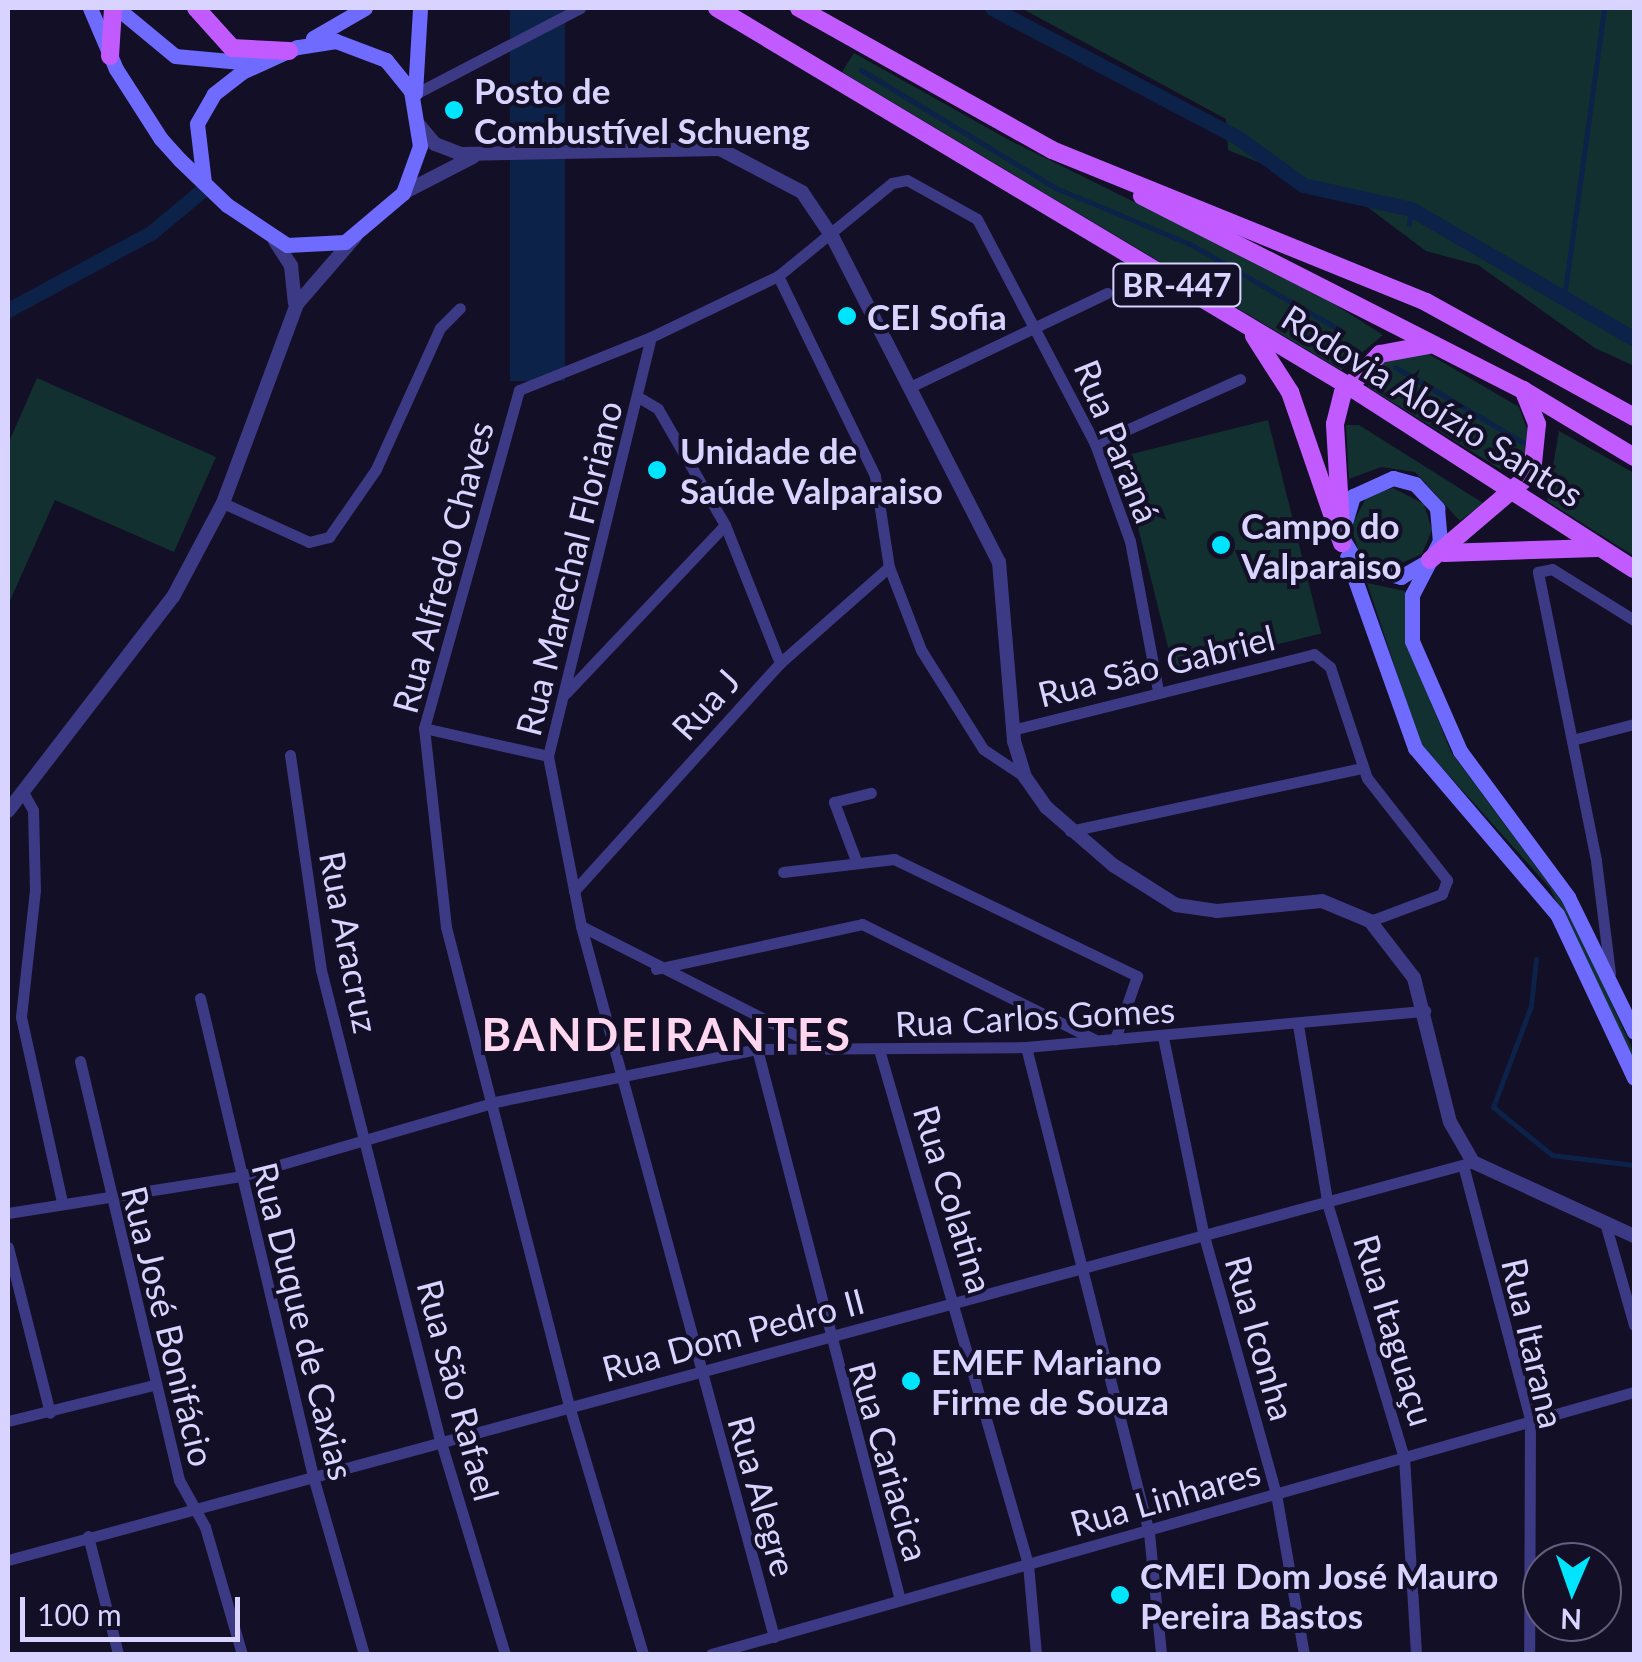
<!DOCTYPE html>
<meta charset="utf-8">
<style>
body{margin:0}
#map{position:relative;width:1642px;height:1662px;overflow:hidden;background:#130f26;font-family:Lato,sans-serif}
div>[style]{position:absolute}
[style*='--x']{left:calc(var(--x)*1px);top:calc(var(--y)*1px);width:calc(var(--w)*1px);rotate:calc(var(--a)*1deg)}
.green>*{inset:0;background:#12302f;transform-origin:0 0}
.water>*{inset:0;background:#0c2248;transform-origin:0 0}
.pier>*{inset:0;background:#130f26;transform-origin:0 0}
.stream>*{height:5px;margin:-2.5px;padding:0 2.5px;transform-origin:2.5px;border-radius:2.5px;background:#0c2248}
.canal>*{height:15px;margin:-7.5px;padding:0 7.5px;transform-origin:7.5px;border-radius:7.5px;background:#0c2248}
.minor>*{height:11px;margin:-5.5px;padding:0 5.5px;transform-origin:5.5px;border-radius:5.5px;background:#3d3a85}
.tertiary>*{height:14px;margin:-7px;padding:0 7px;transform-origin:7px;border-radius:7px;background:#3d3a85}
.secondary>*{height:15px;margin:-7.5px;padding:0 7.5px;transform-origin:7.5px;border-radius:7.5px;background:#6f6bff}
.primary>*{height:18px;margin:-9px;padding:0 9px;transform-origin:9px;border-radius:9px;background:#c25bff}
.dots>*{width:28px;height:28px;translate:-50% -50%;box-sizing:border-box;border:5px solid #130f26;border-radius:50%}
span{translate:-50% -50%;white-space:nowrap;text-align:center;line-height:1.15;-webkit-text-stroke:8px #130f26;paint-order:stroke}
.shield-label span{padding:2px 8px;background:#130f26;border:2px solid;border-radius:8px;-webkit-text-stroke-width:0}
.shield-label{font-size:32px;color:#d9d4ff;font-weight:700}
.poi-label{font-size:35px;color:#d9d4ff;font-weight:700}
.left{translate:0 -50%;text-align:left}
.street-label{font-size:35px;color:#d9d4ff}
.district-label{font-size:45px;color:#ffd6f0;font-weight:700;letter-spacing:2.5px}
.frame{position:absolute;inset:0;border:10px solid #d9d4ff;pointer-events:none}
.north{position:absolute;left:1522px;top:1542px;width:100px;height:100px;box-sizing:border-box;background:#130f26;border:2px solid #625e7d;border-radius:50%;rotate:182deg;font-size:28px;font-weight:700;line-height:40px;text-align:center;color:#d9d4ff}
.north::after{content:'';display:block;margin:auto;width:35px;height:45px;background:#00e5ff;clip-path:polygon(50% 0,100% 100%,50% 72%,0 100%)}
.scale{position:absolute;left:20px;top:1597px;width:220px;height:45px;box-sizing:border-box;border:5px solid #d9d4ff;border-top:0;padding-left:12px;font-size:30px;line-height:35px;white-space:nowrap;color:#d9d4ff;-webkit-text-stroke:8px #130f26;paint-order:stroke}
</style>
<div id="map">
<div class="green">
<div style="clip-path:polygon(1021px 8px,1634px 8px,1634px 366px,1595px 348px,1478px 265px,1426px 251px,1366px 206px,1228px 150px,1226px 119px)"></div>
<div style="clip-path:polygon(854px 53px,1009px 140px,1312px 290px,1383px 335px,1341px 370px,842px 72px)"></div>
<div style="clip-path:polygon(1427px 353px,1519px 407px,1530px 438px,1528px 463px,1500px 469px,1368px 387px,1367px 374px,1392px 356px)"></div>
<div style="clip-path:polygon(37px 378px,216px 457px,174px 552px,55px 500px,8px 605px,8px 444px)"></div>
<div style="left:1268px;top:420px;width:220px;height:152px;rotate:76deg"></div>
<div style="clip-path:polygon(1346px 425px,1359px 425px,1483px 503px,1460px 521px,1415px 472px,1381px 467px,1349px 479px)"></div>
<div style="clip-path:polygon(1559px 431px,1634px 473px,1634px 556px,1547px 501px)"></div>
<div style="clip-path:polygon(1393px 488px,1424px 504px,1432px 530px,1422px 554px,1390px 568px,1359px 552px,1351px 527px,1367px 496px)"></div>
<div style="clip-path:polygon(1367px 583px,1405px 591px,1406px 641px,1451px 752px,1571px 914px,1634px 1053px,1634px 1062px,1550px 888px,1420px 743px)"></div>
</div>
<div class="water">
<div style="left:510px;top:8px;width:55px;height:373px"></div>
</div>
<div class="pier">
<div style="left:217px;top:161px;width:35px;height:46px;rotate:61deg"></div>
</div>
<div class="stream">
<div style="--x:861;--y:70;--w:228;--a:31.2"></div>
<div style="--x:1056;--y:188;--w:145;--a:22.7"></div>
<div style="--x:1190;--y:244;--w:175;--a:29.8"></div>
<div style="--x:1409;--y:224;--w:15;--a:-82"></div>
<div style="--x:1564;--y:298;--w:293;--a:-82.1"></div>
<div style="--x:1395;--y:367;--w:150;--a:30.5"></div>
<div style="--x:1536;--y:959;--w:47;--a:96.1"></div>
<div style="--x:1531;--y:1006;--w:108;--a:110.6"></div>
<div style="--x:1493;--y:1107;--w:76;--a:39.1"></div>
<div style="--x:1552;--y:1155;--w:82;--a:7"></div>
</div>
<div class="canal">
<div style="--x:992;--y:8;--w:277;--a:27.8"></div>
<div style="--x:1237;--y:137;--w:82;--a:36"></div>
<div style="--x:1303;--y:185;--w:111;--a:12.5"></div>
<div style="--x:1411;--y:209;--w:258;--a:30.2"></div>
<div style="--x:8;--y:310;--w:164;--a:-28.4"></div>
<div style="--x:152;--y:232;--w:70;--a:-39.8"></div>
</div>
<div class="minor">
<div style="--x:415;--y:94;--w:186;--a:-27.5"></div>
<div style="--x:778;--y:276;--w:222;--a:64.1"></div>
<div style="--x:875;--y:476;--w:92;--a:81.3"></div>
<div style="--x:889;--y:567;--w:89;--a:68.9"></div>
<div style="--x:921;--y:650;--w:117;--a:57.9"></div>
<div style="--x:983;--y:749;--w:50;--a:33.7"></div>
<div style="--x:912;--y:386;--w:216;--a:-25.5"></div>
<div style="--x:640;--y:398;--w:21;--a:31"></div>
<div style="--x:658;--y:409;--w:134;--a:60"></div>
<div style="--x:725;--y:525;--w:149;--a:68.3"></div>
<div style="--x:1095;--y:444;--w:159;--a:-24.1"></div>
<div style="--x:223;--y:503;--w:94;--a:24.4"></div>
<div style="--x:309;--y:542;--w:21;--a:-14"></div>
<div style="--x:329;--y:537;--w:83;--a:-55.3"></div>
<div style="--x:376;--y:469;--w:155;--a:-65.6"></div>
<div style="--x:440;--y:328;--w:28;--a:-45"></div>
<div style="--x:566;--y:693;--w:231;--a:-46.6"></div>
<div style="--x:424;--y:728;--w:127;--a:12.7"></div>
<div style="--x:1012;--y:730;--w:311;--a:-14.1"></div>
<div style="--x:1314;--y:654;--w:21;--a:39"></div>
<div style="--x:1330;--y:667;--w:117;--a:71.6"></div>
<div style="--x:1367;--y:778;--w:130;--a:51.9"></div>
<div style="--x:1447;--y:880;--w:15;--a:110"></div>
<div style="--x:1442;--y:894;--w:77;--a:159.4"></div>
<div style="--x:1572;--y:740;--w:64;--a:-14.5"></div>
<div style="--x:290;--y:755;--w:217;--a:81.8"></div>
<div style="--x:321;--y:970;--w:484;--a:75.8"></div>
<div style="--x:440;--y:1439;--w:225;--a:73.2"></div>
<div style="--x:24;--y:794;--w:18;--a:61"></div>
<div style="--x:33;--y:810;--w:80;--a:88.6"></div>
<div style="--x:35;--y:890;--w:128;--a:96.3"></div>
<div style="--x:21;--y:1017;--w:189;--a:77.5"></div>
<div style="--x:1070;--y:831;--w:298;--a:-12.2"></div>
<div style="--x:855;--y:858;--w:60;--a:-110.6"></div>
<div style="--x:834;--y:802;--w:38;--a:-14"></div>
<div style="--x:783;--y:872;--w:112;--a:-6.7"></div>
<div style="--x:894;--y:859;--w:270;--a:25.7"></div>
<div style="--x:1137;--y:976;--w:67;--a:109.2"></div>
<div style="--x:574;--y:891;--w:307;--a:-47.9"></div>
<div style="--x:780;--y:663;--w:145;--a:-41.4"></div>
<div style="--x:581;--y:926;--w:268;--a:26.9"></div>
<div style="--x:656;--y:969;--w:211;--a:-12.3"></div>
<div style="--x:862;--y:924;--w:259;--a:26.4"></div>
<div style="--x:1610;--y:973;--w:114;--a:-97.1"></div>
<div style="--x:1596;--y:860;--w:294;--a:-101.4"></div>
<div style="--x:1538;--y:572;--w:14;--a:-12"></div>
<div style="--x:1552;--y:569;--w:97;--a:31.9"></div>
<div style="--x:200;--y:998;--w:488;--a:76.7"></div>
<div style="--x:312;--y:1473;--w:188;--a:74"></div>
<div style="--x:1298;--y:1025;--w:183;--a:80.6"></div>
<div style="--x:1328;--y:1206;--w:262;--a:73.2"></div>
<div style="--x:1404;--y:1457;--w:197;--a:86.5"></div>
<div style="--x:1163;--y:1037;--w:203;--a:78.4"></div>
<div style="--x:1204;--y:1236;--w:268;--a:74.4"></div>
<div style="--x:1276;--y:1494;--w:162;--a:80.1"></div>
<div style="--x:1026;--y:1047;--w:501;--a:75.8"></div>
<div style="--x:1149;--y:1533;--w:122;--a:84.3"></div>
<div style="--x:757;--y:1049;--w:569;--a:75.45"></div>
<div style="--x:880;--y:1053;--w:532;--a:73.85"></div>
<div style="--x:1028;--y:1564;--w:90;--a:84.9"></div>
<div style="--x:80;--y:1061;--w:431;--a:76.7"></div>
<div style="--x:179;--y:1480;--w:54;--a:61"></div>
<div style="--x:205;--y:1527;--w:132;--a:73.8"></div>
<div style="--x:1463;--y:1165;--w:262;--a:75.2"></div>
<div style="--x:1530;--y:1418;--w:236;--a:90.2"></div>
<div style="--x:8;--y:1213;--w:236;--a:-9"></div>
<div style="--x:241;--y:1176;--w:265;--a:-16.2"></div>
<div style="--x:495;--y:1102;--w:267;--a:-11.4"></div>
<div style="--x:757;--y:1049;--w:269;--a:-0.4"></div>
<div style="--x:1026;--y:1047;--w:401;--a:-5.2"></div>
<div style="--x:1606;--y:1226;--w:103;--a:74.2"></div>
<div style="--x:8;--y:1247;--w:171;--a:75.8"></div>
<div style="--x:8;--y:1421;--w:150;--a:-13.9"></div>
<div style="--x:88;--y:1536;--w:122;--a:75.7"></div>
<div style="--x:8;--y:1560;--w:1518;--a:-15.2"></div>
<div style="--x:774;--y:1637;--w:737;--a:-105.19"></div>
<div style="--x:581;--y:926;--w:173;--a:-101"></div>
<div style="--x:548;--y:756;--w:431;--a:-76.2"></div>
<div style="--x:651;--y:337;--w:141;--a:-25.7"></div>
<div style="--x:778;--y:276;--w:147;--a:-39.2"></div>
<div style="--x:892;--y:183;--w:15;--a:-11"></div>
<div style="--x:907;--y:180;--w:80;--a:29.1"></div>
<div style="--x:977;--y:219;--w:254;--a:62.3"></div>
<div style="--x:1095;--y:444;--w:103;--a:70.2"></div>
<div style="--x:1130;--y:541;--w:152;--a:79.4"></div>
<div style="--x:643;--y:1654;--w:259;--a:-106.6"></div>
<div style="--x:569;--y:1406;--w:495;--a:-104.4"></div>
<div style="--x:446;--y:927;--w:200;--a:-96.3"></div>
<div style="--x:424;--y:728;--w:351;--a:-74.3"></div>
<div style="--x:519;--y:390;--w:142;--a:-21.9"></div>
<div style="--x:711;--y:1654;--w:959;--a:-15.85"></div>
</div>
<div class="tertiary">
<div style="--x:419;--y:125;--w:25;--a:50"></div>
<div style="--x:435;--y:144;--w:28;--a:21"></div>
<div style="--x:461;--y:154;--w:259;--a:-1.1"></div>
<div style="--x:720;--y:149;--w:93;--a:27.7"></div>
<div style="--x:802;--y:192;--w:55;--a:56"></div>
<div style="--x:833;--y:238;--w:364;--a:62.9"></div>
<div style="--x:999;--y:562;--w:180;--a:85.2"></div>
<div style="--x:1014;--y:741;--w:38;--a:73"></div>
<div style="--x:1025;--y:777;--w:37;--a:55"></div>
<div style="--x:1046;--y:807;--w:89;--a:40.9"></div>
<div style="--x:1113;--y:865;--w:75;--a:32.4"></div>
<div style="--x:1176;--y:905;--w:41;--a:8.3"></div>
<div style="--x:1217;--y:911;--w:105;--a:-5.4"></div>
<div style="--x:1322;--y:901;--w:52;--a:22.6"></div>
<div style="--x:1370;--y:921;--w:72;--a:52.3"></div>
<div style="--x:1414;--y:978;--w:148;--a:76"></div>
<div style="--x:1450;--y:1122;--w:46;--a:60.1"></div>
<div style="--x:1473;--y:1162;--w:177;--a:24.7"></div>
<div style="--x:403;--y:193;--w:79;--a:-27.2"></div>
<div style="--x:275;--y:241;--w:30;--a:57"></div>
<div style="--x:291;--y:266;--w:37;--a:84"></div>
<div style="--x:8;--y:811;--w:270;--a:-52.4"></div>
<div style="--x:173;--y:597;--w:106;--a:-62"></div>
<div style="--x:223;--y:503;--w:212;--a:-69.6"></div>
<div style="--x:297;--y:304;--w:89;--a:-49.1"></div>
</div>
<div class="secondary">
<div style="--x:90;--y:8;--w:66;--a:66.9"></div>
<div style="--x:116;--y:69;--w:83;--a:57.3"></div>
<div style="--x:161;--y:139;--w:28;--a:48"></div>
<div style="--x:180;--y:160;--w:65;--a:43.8"></div>
<div style="--x:227;--y:205;--w:72;--a:33.7"></div>
<div style="--x:287;--y:245;--w:58;--a:-3"></div>
<div style="--x:345;--y:242;--w:76;--a:-40.2"></div>
<div style="--x:403;--y:193;--w:50;--a:-70.1"></div>
<div style="--x:420;--y:146;--w:56;--a:-99.3"></div>
<div style="--x:411;--y:91;--w:40;--a:-129"></div>
<div style="--x:386;--y:60;--w:53;--a:-159.2"></div>
<div style="--x:336;--y:41;--w:39;--a:171"></div>
<div style="--x:297;--y:47;--w:60;--a:155.6"></div>
<div style="--x:242;--y:72;--w:36;--a:142"></div>
<div style="--x:214;--y:94;--w:34;--a:120"></div>
<div style="--x:197;--y:124;--w:59;--a:83.2"></div>
<div style="--x:117;--y:8;--w:75;--a:39.6"></div>
<div style="--x:175;--y:56;--w:77;--a:5.2"></div>
<div style="--x:313;--y:38;--w:60;--a:-30"></div>
<div style="--x:415;--y:93;--w:85;--a:-86.6"></div>
<div style="--x:1347;--y:557;--w:203;--a:70.4"></div>
<div style="--x:1415;--y:748;--w:218;--a:49.5"></div>
<div style="--x:1557;--y:914;--w:181;--a:64.8"></div>
<div style="--x:1430;--y:560;--w:34;--a:150"></div>
<div style="--x:1401;--y:577;--w:43;--a:-165.3"></div>
<div style="--x:1359;--y:566;--w:35;--a:-121"></div>
<div style="--x:1341;--y:536;--w:42;--a:-73.3"></div>
<div style="--x:1353;--y:496;--w:44;--a:-24.2"></div>
<div style="--x:1393;--y:478;--w:23;--a:15"></div>
<div style="--x:1415;--y:484;--w:33;--a:47"></div>
<div style="--x:1437;--y:508;--w:33;--a:85"></div>
<div style="--x:1440;--y:541;--w:61;--a:117.4"></div>
<div style="--x:1412;--y:595;--w:46;--a:90"></div>
<div style="--x:1412;--y:641;--w:120;--a:66.4"></div>
<div style="--x:1460;--y:751;--w:182;--a:53.5"></div>
<div style="--x:1568;--y:897;--w:150;--a:63.9"></div>
</div>
<div class="primary">
<div style="--x:196;--y:8;--w:54;--a:48"></div>
<div style="--x:232;--y:48;--w:57;--a:3"></div>
<div style="--x:717;--y:8;--w:734;--a:30.9"></div>
<div style="--x:1347;--y:385;--w:341;--a:32.7"></div>
<div style="--x:799;--y:8;--w:290;--a:29.3"></div>
<div style="--x:1052;--y:150;--w:404;--a:22.1"></div>
<div style="--x:1426;--y:302;--w:238;--a:28.9"></div>
<div style="--x:110;--y:56;--w:48;--a:-86.4"></div>
<div style="--x:1142;--y:196;--w:428;--a:27"></div>
<div style="--x:1523;--y:390;--w:130;--a:31.1"></div>
<div style="--x:1254;--y:336;--w:67;--a:57.3"></div>
<div style="--x:1290;--y:392;--w:160;--a:71"></div>
<div style="--x:1341;--y:526;--w:102;--a:-93.4"></div>
<div style="--x:1335;--y:424;--w:32;--a:-76"></div>
<div style="--x:1343;--y:393;--w:54;--a:-46.5"></div>
<div style="--x:1380;--y:354;--w:50;--a:-10.4"></div>
<div style="--x:1444;--y:553;--w:153;--a:-1.9"></div>
<div style="--x:1430;--y:560;--w:134;--a:-40.5"></div>
<div style="--x:1532;--y:473;--w:49;--a:-84.2"></div>
<div style="--x:1537;--y:424;--w:37;--a:-112"></div>
</div>
<div class="dots">
<div style="left:454px;top:110px;background:#00e5ff"></div>
<div style="left:847px;top:316px;background:#00e5ff"></div>
<div style="left:657px;top:470px;background:#00e5ff"></div>
<div style="left:1221px;top:545px;background:#00e5ff"></div>
<div style="left:911px;top:1381px;background:#00e5ff"></div>
<div style="left:1120px;top:1595px;background:#00e5ff"></div>
</div>
<div class="shield-label">
<span style="left:1177px;top:285px">BR-447</span>
</div>
<div class="poi-label">
<span class="left" style="left:474px;top:110px">Posto de<br>Combustível Schueng</span>
<span class="left" style="left:867px;top:316px">CEI Sofia</span>
<span class="left" style="left:680px;top:470px">Unidade de<br>Saúde Valparaiso</span>
<span class="left" style="left:1241px;top:545px">Campo do<br>Valparaiso</span>
<span class="left" style="left:931px;top:1381px">EMEF Mariano<br>Firme de Souza</span>
<span class="left" style="left:1140px;top:1595px">CMEI Dom José Mauro<br>Pereira Bastos</span>
</div>
<div class="street-label">
<span style="left:1433px;top:405px;rotate:32deg">Rodovia Aloízio Santos</span>
<span style="left:1118px;top:441px;rotate:68deg">Rua Paraná</span>
<span style="left:442px;top:567px;rotate:-75deg">Rua Alfredo Chaves</span>
<span style="left:568px;top:568px;rotate:-76deg">Rua Marechal Floriano</span>
<span style="left:1156px;top:665px;rotate:-14deg">Rua São Gabriel</span>
<span style="left:705px;top:704px;rotate:-48deg">Rua J</span>
<span style="left:350px;top:942px;rotate:79deg">Rua Aracruz</span>
<span style="left:1035px;top:1016px;rotate:-3deg">Rua Carlos Gomes</span>
<span style="left:954px;top:1199px;rotate:73deg">Rua Colatina</span>
<span style="left:304px;top:1321px;rotate:76deg">Rua Duque de Caxias</span>
<span style="left:169px;top:1326px;rotate:76deg">Rua José Bonifácio</span>
<span style="left:1395px;top:1330px;rotate:73deg">Rua Itaguaçu</span>
<span style="left:733px;top:1334px;rotate:-15deg">Rua Dom Pedro II</span>
<span style="left:1261px;top:1338px;rotate:74deg">Rua Iconha</span>
<span style="left:1534px;top:1343px;rotate:77deg">Rua Itarana</span>
<span style="left:459px;top:1390px;rotate:75deg">Rua São Rafael</span>
<span style="left:890px;top:1461px;rotate:74deg">Rua Cariacica</span>
<span style="left:763px;top:1496px;rotate:74deg">Rua Alegre</span>
<span style="left:1165px;top:1497px;rotate:-16deg">Rua Linhares</span>
</div>
<div class="district-label">
<span style="left:667px;top:1035px">BANDEIRANTES</span>
</div>
<div class="frame"></div>
<div class="north">N</div>
<div class="scale">100 m</div>
</div>
